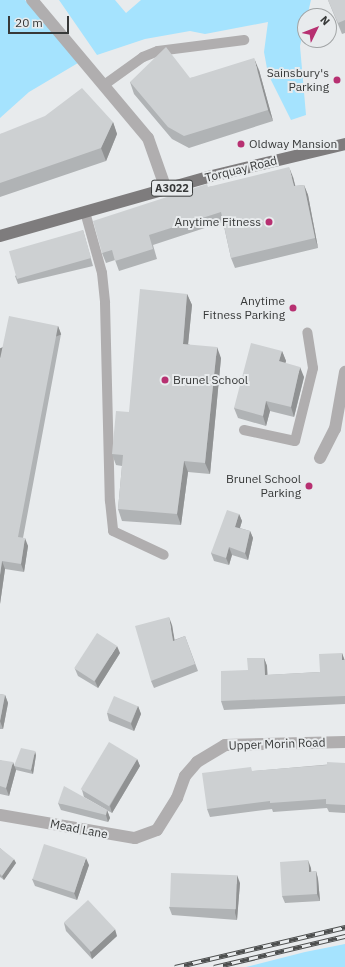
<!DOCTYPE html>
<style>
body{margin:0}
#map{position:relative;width:345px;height:967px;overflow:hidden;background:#e8ebed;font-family:"IBM Plex Sans",sans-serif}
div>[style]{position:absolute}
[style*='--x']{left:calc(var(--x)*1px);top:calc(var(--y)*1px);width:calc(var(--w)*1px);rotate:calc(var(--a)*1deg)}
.green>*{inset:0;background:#a5e3fe}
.lane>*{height:10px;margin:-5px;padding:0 5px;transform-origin:5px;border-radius:5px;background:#b0aeaf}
.street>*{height:12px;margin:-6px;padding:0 6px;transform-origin:6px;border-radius:6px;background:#b0aeaf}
.primary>*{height:12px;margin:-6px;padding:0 6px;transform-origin:6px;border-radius:6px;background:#7e7c7d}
.rail>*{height:4.5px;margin-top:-2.25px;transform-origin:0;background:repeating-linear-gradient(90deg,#e8ebed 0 9px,#4c4e4e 0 18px);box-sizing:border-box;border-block:1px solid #4c4e4e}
.wall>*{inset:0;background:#b0b3b5}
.shaded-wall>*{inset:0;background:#909293;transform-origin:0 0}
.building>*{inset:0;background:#cdd0d2;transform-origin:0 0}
.dots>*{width:11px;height:11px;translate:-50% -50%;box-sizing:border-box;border:2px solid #e8ebed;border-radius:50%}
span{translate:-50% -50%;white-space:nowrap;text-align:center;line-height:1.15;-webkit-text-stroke:4px #e8ebed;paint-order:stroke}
.shield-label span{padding:1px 3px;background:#e8ebed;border:1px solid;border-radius:3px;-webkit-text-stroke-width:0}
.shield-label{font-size:11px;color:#373939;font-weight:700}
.poi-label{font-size:12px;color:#373939}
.right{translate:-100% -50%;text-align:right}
.left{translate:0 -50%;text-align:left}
.street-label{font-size:12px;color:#373939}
.north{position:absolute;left:297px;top:8px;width:40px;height:40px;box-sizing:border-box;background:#e8ebed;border:1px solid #a1a4a5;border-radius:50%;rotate:47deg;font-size:11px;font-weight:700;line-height:16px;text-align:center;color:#373939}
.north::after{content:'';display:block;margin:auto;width:14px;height:18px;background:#b73071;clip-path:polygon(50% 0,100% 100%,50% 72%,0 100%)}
.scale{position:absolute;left:8px;top:16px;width:61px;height:18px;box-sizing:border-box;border:2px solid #373939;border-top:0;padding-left:5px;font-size:12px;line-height:14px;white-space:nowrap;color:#373939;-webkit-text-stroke:3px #e8ebed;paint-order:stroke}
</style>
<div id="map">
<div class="green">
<div style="clip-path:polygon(0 0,25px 0,78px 63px,29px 92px,0 118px)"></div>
<div style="clip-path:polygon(59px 0,115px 0,126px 13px,141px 0,311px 0,300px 46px,306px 115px,291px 120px,268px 74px,264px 52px,268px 22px,205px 34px,190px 31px,145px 39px,97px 55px)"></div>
<div style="clip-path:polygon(345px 944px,345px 967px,246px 967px,305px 952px)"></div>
</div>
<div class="lane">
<div style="--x:104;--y:85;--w:48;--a:-35.7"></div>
<div style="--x:143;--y:57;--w:16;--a:-22"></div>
<div style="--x:158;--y:51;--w:87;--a:-7.3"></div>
<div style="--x:85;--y:212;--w:63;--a:74.4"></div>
<div style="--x:102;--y:273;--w:30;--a:84"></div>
<div style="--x:105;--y:303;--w:198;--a:88.6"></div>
<div style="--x:110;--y:501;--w:30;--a:84"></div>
<div style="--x:113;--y:531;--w:56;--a:25.2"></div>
<div style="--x:244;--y:430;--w:52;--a:12.2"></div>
<div style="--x:295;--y:441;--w:75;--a:-76.1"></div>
<div style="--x:313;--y:368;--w:36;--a:-99"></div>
</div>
<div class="street">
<div style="--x:32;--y:0;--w:180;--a:50"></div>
<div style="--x:148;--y:138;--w:54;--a:70.6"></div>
<div style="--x:320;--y:458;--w:33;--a:-63"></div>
<div style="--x:335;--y:429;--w:58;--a:-80"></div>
<div style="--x:0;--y:815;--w:137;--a:9.7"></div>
<div style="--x:135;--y:838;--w:23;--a:-20"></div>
<div style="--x:157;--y:830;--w:38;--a:-58"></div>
<div style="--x:177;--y:798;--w:23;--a:-70"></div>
<div style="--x:185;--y:776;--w:18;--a:-49"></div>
<div style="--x:197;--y:762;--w:33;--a:-31"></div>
<div style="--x:225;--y:745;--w:120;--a:-1.4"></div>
</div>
<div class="primary">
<div style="--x:0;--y:236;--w:220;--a:-15.8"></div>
<div style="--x:212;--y:176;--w:137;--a:-13.5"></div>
</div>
<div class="rail">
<div style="--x:175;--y:967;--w:175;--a:-13.2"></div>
<div style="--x:214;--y:967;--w:135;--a:-13.3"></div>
</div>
<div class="wall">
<div style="clip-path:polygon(328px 0,345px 0,345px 33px,342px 34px)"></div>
<div style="clip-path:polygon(259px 70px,273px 121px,189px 148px,172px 139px,134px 94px,130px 82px,190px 78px)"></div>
<div style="clip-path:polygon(113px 122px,117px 134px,106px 161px,0 197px,0 134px)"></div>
<div style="clip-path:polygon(293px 177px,295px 186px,304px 185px,308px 195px,318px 248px,235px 268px,231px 258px,223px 222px,153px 245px,157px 259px,119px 271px,115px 260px,106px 263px,102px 253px,208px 187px)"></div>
<div style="clip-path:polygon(83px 230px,93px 266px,18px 284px,15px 276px)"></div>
<div style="clip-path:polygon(187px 294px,192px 305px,188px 344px,221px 358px,210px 474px,188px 472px,181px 525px,122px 521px,118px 509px,122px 466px,116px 465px,112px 454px,129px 412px)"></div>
<div style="clip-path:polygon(58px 326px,61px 334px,23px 538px,28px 546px,24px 572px,5px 569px,0 604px,0 359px)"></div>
<div style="clip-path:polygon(282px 351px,286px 361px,285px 363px,304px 377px,294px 417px,270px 411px,266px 426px,238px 418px,234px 408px)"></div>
<div style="clip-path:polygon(239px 514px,242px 521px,240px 528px,250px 531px,253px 538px,248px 560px,232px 555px,229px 565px,214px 561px,211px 553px)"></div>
<div style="clip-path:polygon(172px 625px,174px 640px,185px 636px,198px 671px,154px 688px,151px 681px)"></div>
<div style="clip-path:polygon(120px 653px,98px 688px,78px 676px,75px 669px)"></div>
<div style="clip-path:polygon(342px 653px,344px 660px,345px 660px,345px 704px,224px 710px,221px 701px,248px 670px,264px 658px,267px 666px,267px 675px,320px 672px)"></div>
<div style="clip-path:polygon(0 694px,5px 695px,8px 703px,3px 729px,0 729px)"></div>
<div style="clip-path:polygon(138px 706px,141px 714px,134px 731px,109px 721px,107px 713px)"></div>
<div style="clip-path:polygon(36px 755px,33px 774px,16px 770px,9px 796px,0 794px,0 760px,14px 766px)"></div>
<div style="clip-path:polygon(137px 759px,140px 766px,112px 813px,84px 797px,82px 790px)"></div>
<div style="clip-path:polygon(345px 763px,345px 813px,329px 812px,327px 808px,273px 812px,272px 809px,210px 817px,207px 809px,253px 771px)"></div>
<div style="clip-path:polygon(58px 803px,107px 810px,110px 818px,108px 822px,61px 810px)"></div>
<div style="clip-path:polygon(0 848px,16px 863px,4px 880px,0 877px)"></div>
<div style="clip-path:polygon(89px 865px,77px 900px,35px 886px,32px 879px)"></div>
<div style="clip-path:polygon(311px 868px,311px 872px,316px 871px,318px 879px,320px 901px,285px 903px,282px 896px)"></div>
<div style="clip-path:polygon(240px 883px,237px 920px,172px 915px,169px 907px)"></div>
<div style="clip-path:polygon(64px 923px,117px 936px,92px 959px,66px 931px)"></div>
</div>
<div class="shaded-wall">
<div style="clip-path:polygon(254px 58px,259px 70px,273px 121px,268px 110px)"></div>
<div style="clip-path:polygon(113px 122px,117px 134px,106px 161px,101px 148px)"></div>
<div style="clip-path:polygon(289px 167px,293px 177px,298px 196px,294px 186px)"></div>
<div style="clip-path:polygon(304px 185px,308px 195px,318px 248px,315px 238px)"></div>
<div style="clip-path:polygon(187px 294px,192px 305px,187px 355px,183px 344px)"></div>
<div style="left:58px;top:326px;width:9px;height:215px;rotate:69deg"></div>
<div style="clip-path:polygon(217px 347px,221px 358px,210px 474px,205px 463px)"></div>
<div style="clip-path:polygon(282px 351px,286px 361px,283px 371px,279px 361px)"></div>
<div style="clip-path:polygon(300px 367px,304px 377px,294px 417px,291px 407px)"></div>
<div style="clip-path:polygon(266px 401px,270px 411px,266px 426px,263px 416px)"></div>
<div style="clip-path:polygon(184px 461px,188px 472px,181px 525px,177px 514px)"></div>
<div style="clip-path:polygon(239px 514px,242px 521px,238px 534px,235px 527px)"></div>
<div style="clip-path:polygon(250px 531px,253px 538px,248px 560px,245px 553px)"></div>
<div style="clip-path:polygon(25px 538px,28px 546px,24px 572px,21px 564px)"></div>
<div style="clip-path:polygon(229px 547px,232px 555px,229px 565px,226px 558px)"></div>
<div style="clip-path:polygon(2px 561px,5px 569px,0 604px,0 575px)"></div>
<div style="clip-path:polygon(169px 617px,172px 625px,176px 648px,173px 641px)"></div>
<div style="clip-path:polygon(117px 646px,120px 653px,98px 688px,95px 681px)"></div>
<div style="clip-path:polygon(342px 653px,345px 661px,342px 660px)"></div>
<div style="clip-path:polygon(264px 658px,267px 666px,268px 683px,265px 675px)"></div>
<div style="clip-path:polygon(5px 695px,8px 703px,3px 729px,0 721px)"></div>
<div style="clip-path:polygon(138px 706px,141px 714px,134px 731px,131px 724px)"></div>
<div style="clip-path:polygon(35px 751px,36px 755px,33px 774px,31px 770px)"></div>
<div style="clip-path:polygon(137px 759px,140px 766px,112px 813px,110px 806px)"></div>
<div style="clip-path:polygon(13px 762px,16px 770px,9px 796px,6px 788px)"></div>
<div style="clip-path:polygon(107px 810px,110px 818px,108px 822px,106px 815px)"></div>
<div style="clip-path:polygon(86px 858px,89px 865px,77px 900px,74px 893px)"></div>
<div style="clip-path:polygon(14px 859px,16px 863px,4px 880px,2px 876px)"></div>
<div style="clip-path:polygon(308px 860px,311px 868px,312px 879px,309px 872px)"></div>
<div style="clip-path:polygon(316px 871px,318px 879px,320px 901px,317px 894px)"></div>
<div style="clip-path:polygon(237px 875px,240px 883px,237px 920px,235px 913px)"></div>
<div style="clip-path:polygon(115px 929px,117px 936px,92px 959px,90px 952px)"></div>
</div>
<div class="building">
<div style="clip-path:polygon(328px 0,345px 0,345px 20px,338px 23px)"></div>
<div style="clip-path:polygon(166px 47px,190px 78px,254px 58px,268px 110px,184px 136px,168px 127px,130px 82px)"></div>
<div style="clip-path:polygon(82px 88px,113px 122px,101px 148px,0 183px,0 134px,45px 116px)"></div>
<div style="clip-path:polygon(289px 167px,294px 186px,304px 185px,315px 238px,231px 258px,221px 212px,149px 235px,153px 249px,115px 261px,112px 250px,102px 253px,93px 221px,207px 184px,208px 187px)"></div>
<div style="left:83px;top:230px;width:29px;height:77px;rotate:74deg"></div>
<div style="clip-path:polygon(140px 289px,187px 294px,183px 344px,217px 347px,205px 463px,184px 461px,177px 514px,118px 509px,123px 455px,112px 454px,116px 411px,129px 412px)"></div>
<div style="clip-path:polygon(9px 316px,58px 326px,18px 537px,25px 538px,21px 564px,2px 561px,0 575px,0 359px)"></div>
<div style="clip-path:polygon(251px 343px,282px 351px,279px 361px,300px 367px,291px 407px,266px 401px,263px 416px,234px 408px)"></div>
<div style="clip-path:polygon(227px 510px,239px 514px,235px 527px,250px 531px,245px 553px,229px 547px,226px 558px,211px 553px)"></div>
<div style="clip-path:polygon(169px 617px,173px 641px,185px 636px,195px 664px,151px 681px,135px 626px)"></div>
<div style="left:97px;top:633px;width:24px;height:42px;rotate:33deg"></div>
<div style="clip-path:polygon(342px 653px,342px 660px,345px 660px,345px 696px,221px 701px,221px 671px,248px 670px,247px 658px,264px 658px,265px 675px,320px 672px,319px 654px)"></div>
<div style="clip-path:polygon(0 694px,5px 695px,0 721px)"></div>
<div style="left:114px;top:696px;width:26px;height:18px;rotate:23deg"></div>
<div style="left:109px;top:742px;width:33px;height:55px;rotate:31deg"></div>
<div style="clip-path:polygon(21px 748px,35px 751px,31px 770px,14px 766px)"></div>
<div style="clip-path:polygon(0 760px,13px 762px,6px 788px,0 786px)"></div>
<div style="clip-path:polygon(327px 762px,345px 763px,345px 805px,326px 804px,326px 799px,270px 803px,270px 801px,207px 809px,202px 773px,251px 767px,252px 771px,327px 765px)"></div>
<div style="clip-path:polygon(64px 786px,107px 810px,106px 815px,58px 803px)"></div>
<div style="left:44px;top:844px;width:44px;height:37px;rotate:18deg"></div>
<div style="clip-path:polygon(0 848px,14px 859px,2px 876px,0 874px)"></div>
<div style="clip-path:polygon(308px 860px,309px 872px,316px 871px,317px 894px,282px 896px,280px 862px)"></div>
<div style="left:171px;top:873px;width:66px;height:34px;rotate:2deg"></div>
<div style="left:88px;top:900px;width:40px;height:33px;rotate:47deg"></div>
</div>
<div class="dots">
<div style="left:337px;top:80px;background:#b73071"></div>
<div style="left:241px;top:144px;background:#b73071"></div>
<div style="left:269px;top:222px;background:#b73071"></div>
<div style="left:293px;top:308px;background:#b73071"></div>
<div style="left:165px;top:380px;background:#b73071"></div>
<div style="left:309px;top:486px;background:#b73071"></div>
</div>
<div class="shield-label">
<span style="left:172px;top:188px">A3022</span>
</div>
<div class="poi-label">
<span class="right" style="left:329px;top:80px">Sainsbury's<br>Parking</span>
<span class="left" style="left:249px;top:144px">Oldway Mansion</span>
<span class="right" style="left:261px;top:222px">Anytime Fitness</span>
<span class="right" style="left:285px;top:308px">Anytime<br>Fitness Parking</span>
<span class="left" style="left:173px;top:380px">Brunel School</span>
<span class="right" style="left:301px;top:486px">Brunel School<br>Parking</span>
</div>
<div class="street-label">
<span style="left:241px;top:169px;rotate:-14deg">Torquay Road</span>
<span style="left:277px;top:744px;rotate:-2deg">Upper Morin Road</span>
<span style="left:79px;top:829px;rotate:11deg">Mead Lane</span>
</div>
<div class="north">N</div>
<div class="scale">20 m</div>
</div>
